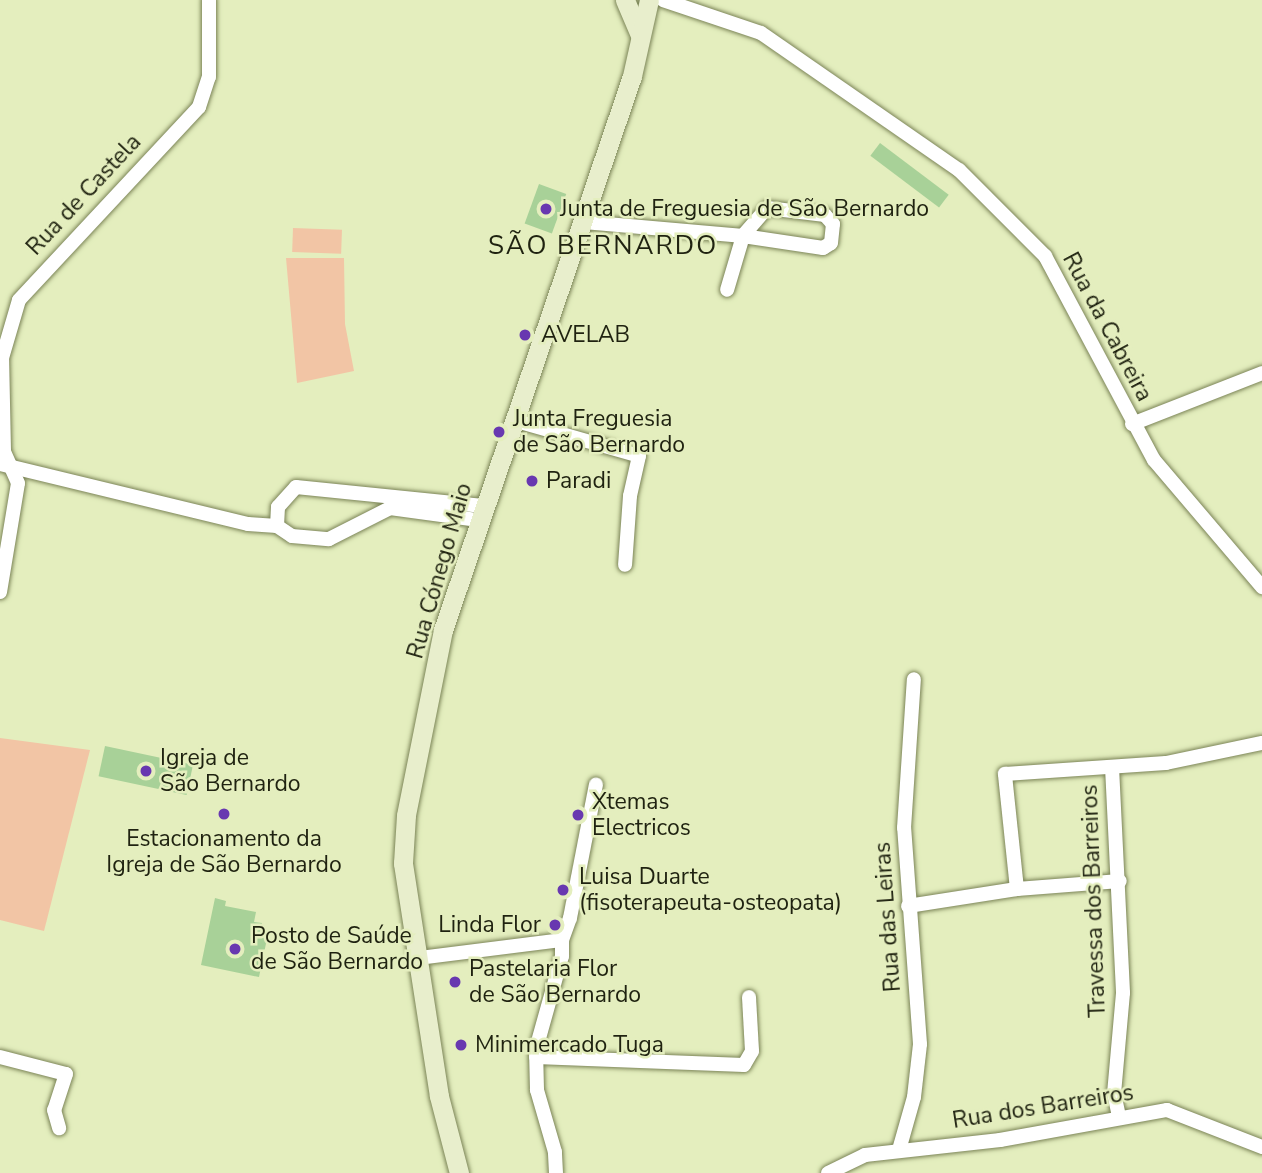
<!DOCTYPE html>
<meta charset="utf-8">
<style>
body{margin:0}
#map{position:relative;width:1262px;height:1173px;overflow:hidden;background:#e4eebe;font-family:"Nunito Sans",sans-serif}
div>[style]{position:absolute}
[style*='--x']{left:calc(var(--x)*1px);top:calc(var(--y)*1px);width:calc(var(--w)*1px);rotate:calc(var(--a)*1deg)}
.green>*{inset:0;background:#f2c5a5;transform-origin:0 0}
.building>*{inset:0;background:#a8d198;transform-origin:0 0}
.roads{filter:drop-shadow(0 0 2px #7b8457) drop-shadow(0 0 2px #7b8457)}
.minor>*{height:14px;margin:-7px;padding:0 7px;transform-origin:7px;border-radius:7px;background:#fff}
.secondary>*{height:19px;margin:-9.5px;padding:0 9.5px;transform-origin:9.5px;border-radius:9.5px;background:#e8eecc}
.dots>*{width:19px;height:19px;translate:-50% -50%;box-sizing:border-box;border:4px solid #e4eebe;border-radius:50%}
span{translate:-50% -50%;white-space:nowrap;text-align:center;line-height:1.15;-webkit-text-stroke:5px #e4eebe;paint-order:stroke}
.street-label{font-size:23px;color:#1f2210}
.poi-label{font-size:23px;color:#1f2210}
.left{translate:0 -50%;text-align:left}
.right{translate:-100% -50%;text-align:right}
.quarter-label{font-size:26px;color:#1f2210;letter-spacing:2px}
</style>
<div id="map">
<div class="green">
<div style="left:293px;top:228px;width:49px;height:24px;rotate:2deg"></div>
<div style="clip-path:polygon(286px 258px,344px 258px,345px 324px,354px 371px,297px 383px)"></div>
<div style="clip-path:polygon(0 738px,90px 750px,44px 931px,0 920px)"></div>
</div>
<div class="building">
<div style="left:880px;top:143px;width:86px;height:16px;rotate:37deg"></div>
<div style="left:539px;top:184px;width:29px;height:42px;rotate:20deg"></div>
<div style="left:105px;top:746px;width:90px;height:31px;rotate:12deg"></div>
<div style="clip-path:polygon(215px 898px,226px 901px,225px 906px,256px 912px,254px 922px,262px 923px,260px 932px,268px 934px,259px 977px,201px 965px)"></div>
</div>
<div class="roads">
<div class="minor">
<div style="--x:663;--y:0;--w:103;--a:18.6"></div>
<div style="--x:761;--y:33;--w:241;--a:34.7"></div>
<div style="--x:959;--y:170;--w:122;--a:45"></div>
<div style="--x:1045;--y:256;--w:231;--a:61.9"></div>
<div style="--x:1154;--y:460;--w:167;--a:49.6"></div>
<div style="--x:584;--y:222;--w:160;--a:5"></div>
<div style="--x:743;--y:236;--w:81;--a:8.5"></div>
<div style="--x:823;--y:248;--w:9;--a:-32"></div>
<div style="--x:831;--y:243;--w:19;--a:-84"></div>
<div style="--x:833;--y:224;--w:12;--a:-132"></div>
<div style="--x:825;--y:215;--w:58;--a:-173.1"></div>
<div style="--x:767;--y:208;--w:37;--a:131"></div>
<div style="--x:743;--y:236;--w:56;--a:106.5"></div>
<div style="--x:513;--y:420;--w:131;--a:15.9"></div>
<div style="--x:639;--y:456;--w:41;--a:102.7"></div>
<div style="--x:630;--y:496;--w:69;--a:94.1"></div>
<div style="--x:1132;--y:424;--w:140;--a:-21.4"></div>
<div style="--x:0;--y:464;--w:255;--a:13.6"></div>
<div style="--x:248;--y:524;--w:29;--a:4"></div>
<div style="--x:277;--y:526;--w:18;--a:34"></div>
<div style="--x:292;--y:536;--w:37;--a:5"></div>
<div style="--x:329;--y:539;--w:68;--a:-26.9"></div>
<div style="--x:390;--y:508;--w:89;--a:7.8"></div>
<div style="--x:277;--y:526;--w:19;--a:-87"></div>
<div style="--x:278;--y:507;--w:27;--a:-48"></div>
<div style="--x:296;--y:487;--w:188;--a:5.8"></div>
<div style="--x:0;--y:592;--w:110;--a:-80.6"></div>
<div style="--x:18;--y:483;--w:35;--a:-114"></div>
<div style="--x:4;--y:451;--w:93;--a:-91.2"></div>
<div style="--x:2;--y:358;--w:60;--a:-73.7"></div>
<div style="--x:19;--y:300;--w:264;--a:-47"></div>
<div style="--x:199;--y:107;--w:32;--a:-72"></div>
<div style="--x:209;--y:77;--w:77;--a:-90"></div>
<div style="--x:1112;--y:767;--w:226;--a:87.2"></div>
<div style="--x:1123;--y:993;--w:100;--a:95.1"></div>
<div style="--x:1114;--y:1093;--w:24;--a:78"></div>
<div style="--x:1017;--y:889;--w:116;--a:-96"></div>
<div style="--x:1005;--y:774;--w:161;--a:-3.9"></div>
<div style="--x:1166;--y:763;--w:98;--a:-11.8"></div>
<div style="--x:908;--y:906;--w:110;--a:-8.9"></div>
<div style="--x:1017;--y:889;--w:103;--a:-4.4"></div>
<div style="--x:419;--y:958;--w:144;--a:-7.2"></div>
<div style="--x:0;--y:1057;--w:68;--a:14.4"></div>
<div style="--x:66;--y:1074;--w:38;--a:108"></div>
<div style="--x:54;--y:1110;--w:19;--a:74"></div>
<div style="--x:536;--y:1057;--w:208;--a:2.2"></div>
<div style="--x:744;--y:1065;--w:16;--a:-60"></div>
<div style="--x:752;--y:1051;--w:54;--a:-93.2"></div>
<div style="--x:899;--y:1150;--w:55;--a:-74.2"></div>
<div style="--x:914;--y:1097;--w:53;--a:-83.5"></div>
<div style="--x:920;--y:1044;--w:217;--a:-94.2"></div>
<div style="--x:904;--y:828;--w:149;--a:-86.2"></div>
<div style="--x:556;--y:1173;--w:21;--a:-93"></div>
<div style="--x:555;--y:1152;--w:65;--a:-106.2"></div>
<div style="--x:537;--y:1090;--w:41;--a:-91.4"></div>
<div style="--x:536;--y:1049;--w:97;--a:-74.4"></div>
<div style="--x:562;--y:956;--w:16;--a:-90"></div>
<div style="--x:562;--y:940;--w:23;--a:-70"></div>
<div style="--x:570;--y:918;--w:136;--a:-79"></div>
<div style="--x:828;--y:1173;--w:41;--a:-25.9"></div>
<div style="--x:865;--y:1155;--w:136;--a:-6.3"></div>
<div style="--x:1000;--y:1140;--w:170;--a:-10.2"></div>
<div style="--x:1167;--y:1110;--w:102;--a:21.3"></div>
</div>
<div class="secondary">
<div style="--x:625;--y:0;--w:39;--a:67"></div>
<div style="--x:459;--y:1173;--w:80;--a:-104.6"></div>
<div style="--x:439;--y:1096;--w:236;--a:-98.8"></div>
<div style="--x:403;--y:863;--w:48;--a:-86.4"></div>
<div style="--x:406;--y:815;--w:189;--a:-78.7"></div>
<div style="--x:443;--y:630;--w:585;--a:-71.16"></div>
<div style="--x:632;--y:76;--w:78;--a:-77.4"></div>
</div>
</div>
<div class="dots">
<div style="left:546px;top:209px;background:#6838b0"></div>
<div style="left:525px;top:335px;background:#6838b0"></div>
<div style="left:499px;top:432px;background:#6838b0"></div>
<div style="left:532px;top:481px;background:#6838b0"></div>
<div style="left:146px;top:771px;background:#6838b0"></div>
<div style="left:224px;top:814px;background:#6838b0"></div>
<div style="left:578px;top:815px;background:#6838b0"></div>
<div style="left:563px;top:890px;background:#6838b0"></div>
<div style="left:555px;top:925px;background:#6838b0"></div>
<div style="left:235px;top:949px;background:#6838b0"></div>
<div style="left:455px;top:982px;background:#6838b0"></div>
<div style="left:461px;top:1045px;background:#6838b0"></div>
</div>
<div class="street-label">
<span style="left:84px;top:195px;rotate:-47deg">Rua de Castela</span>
<span style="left:1107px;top:327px;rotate:62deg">Rua da Cabreira</span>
<span style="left:440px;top:571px;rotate:-74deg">Rua Cónego Maio</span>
<span style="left:1094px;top:901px;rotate:-92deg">Travessa dos Barreiros</span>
<span style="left:888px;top:917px;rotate:-94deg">Rua das Leiras</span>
<span style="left:1043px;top:1107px;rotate:-9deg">Rua dos Barreiros</span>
</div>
<div class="poi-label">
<span class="left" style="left:560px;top:209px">Junta de Freguesia de São Bernardo</span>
<span class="left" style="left:541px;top:335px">AVELAB</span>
<span class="left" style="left:513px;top:432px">Junta Freguesia<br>de São Bernardo</span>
<span class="left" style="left:546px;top:481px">Paradi</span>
<span class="left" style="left:160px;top:771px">Igreja de<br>São Bernardo</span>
<span class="left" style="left:592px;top:815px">Xtemas<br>Electricos</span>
<span style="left:224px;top:852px">Estacionamento da<br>Igreja de São Bernardo</span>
<span class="left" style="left:579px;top:890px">Luisa Duarte<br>(fisoterapeuta-osteopata)</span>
<span class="right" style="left:541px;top:925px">Linda Flor</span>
<span class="left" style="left:251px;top:949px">Posto de Saúde<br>de São Bernardo</span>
<span class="left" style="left:469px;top:982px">Pastelaria Flor<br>de São Bernardo</span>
<span class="left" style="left:475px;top:1045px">Minimercado Tuga</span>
</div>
<div class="quarter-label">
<span style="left:603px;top:246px">SÃO BERNARDO</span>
</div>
</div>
